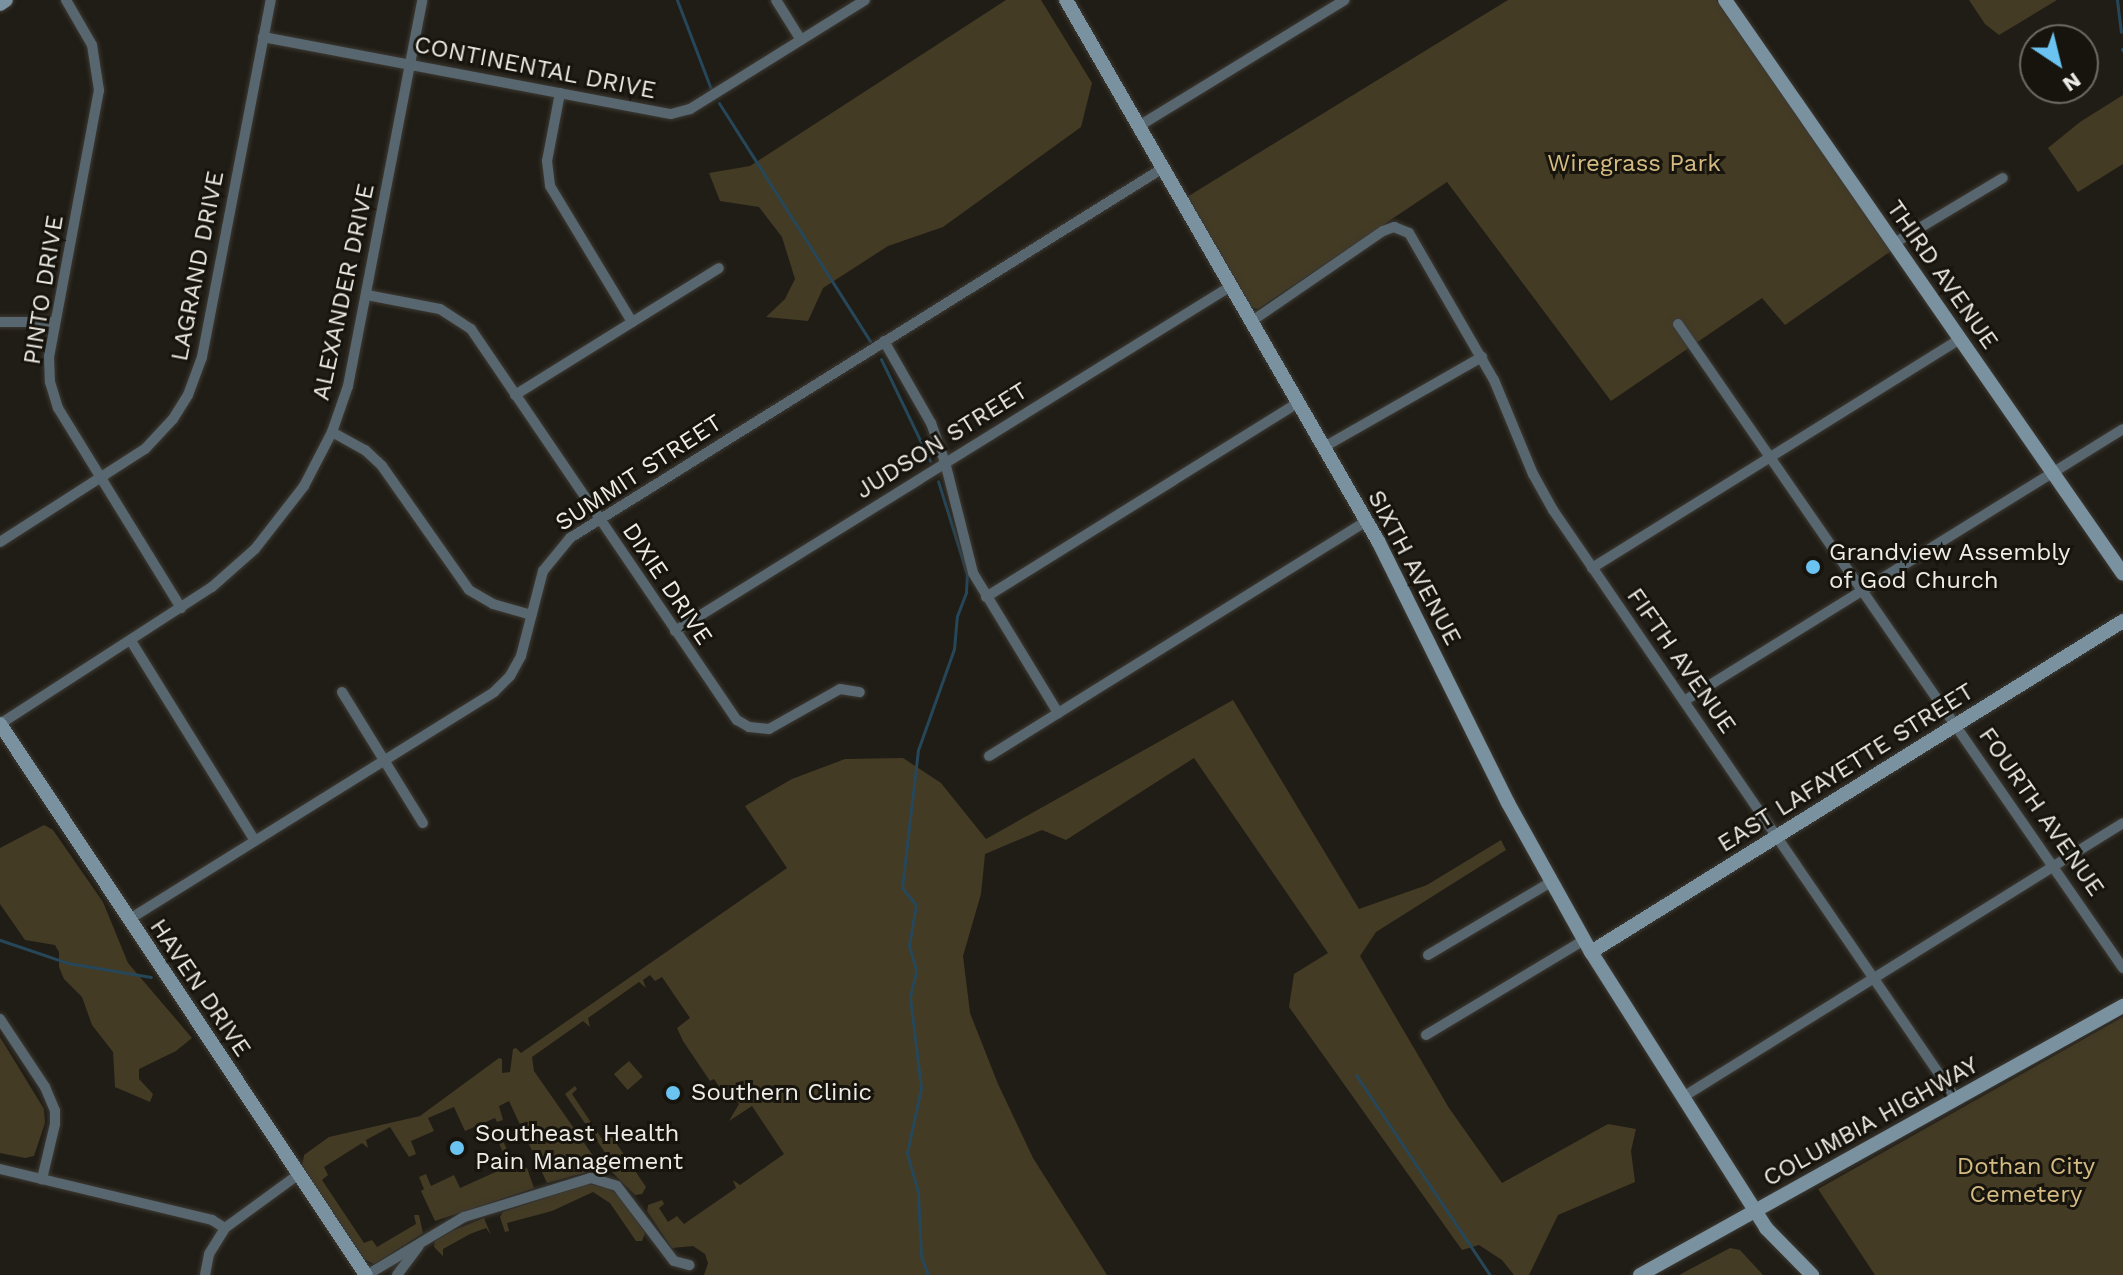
<!DOCTYPE html>
<style>
body{margin:0}
#map{position:relative;width:2123px;height:1275px;overflow:hidden;background:#201d16;font-family:"Work Sans",sans-serif}
div>[style]{position:absolute}
[style*='--x']{left:calc(var(--x)*1px);top:calc(var(--y)*1px);width:calc(var(--w)*1px);rotate:calc(var(--a)*1deg)}
.green>*{inset:0;background:#443b24;transform-origin:0 0}
.stream>*{height:3px;margin:-1.5px;padding:0 1.5px;transform-origin:1.5px;border-radius:1.5px;background:#264759}
.roads{filter:drop-shadow(0 0 2px #3d3a33) drop-shadow(0 0 2px #3d3a33)}
.street>*{height:10px;margin:-5px;padding:0 5px;transform-origin:5px;border-radius:5px;background:#58676f}
.secondary>*{height:14px;margin:-7px;padding:0 7px;transform-origin:7px;border-radius:7px;background:#7a919f}
.dots>*{width:22px;height:22px;translate:-50% -50%;box-sizing:border-box;border:4px solid #17140d;border-radius:50%}
span{translate:-50% -50%;white-space:nowrap;text-align:center;line-height:1.15;-webkit-text-stroke:6px #17140d;paint-order:stroke}
.street-label{font-size:24px;color:#eeece7}
.park-label{font-size:24px;color:#d4bb82}
.poi-label{font-size:24px;color:#eeece7}
.left{translate:0 -50%;text-align:left}
.north{position:absolute;left:2019px;top:24px;width:80px;height:80px;box-sizing:border-box;background:#17140d;border:2px solid #6d6a64;border-radius:50%;rotate:145deg;font-size:22px;font-weight:700;line-height:32px;text-align:center;color:#eeece7}
.north::after{content:'';display:block;margin:auto;width:28px;height:36px;background:#6ac3f1;clip-path:polygon(50% 0,100% 100%,50% 72%,0 100%)}
</style>
<div id="map">
<div class="green">
<div style="clip-path:polygon(1006px 0,1041px 0,1092px 83px,1081px 127px,943px 227px,888px 246px,823px 288px,808px 321px,766px 317px,785px 299px,795px 279px,782px 237px,759px 207px,720px 201px,709px 173px,750px 166px)"></div>
<div style="clip-path:polygon(1508px 0,1716px 0,1891px 251px,1785px 325px,1762px 298px,1611px 401px,1447px 182px,1258px 309px,1251px 307px,1187px 197px)"></div>
<div style="clip-path:polygon(1969px 0,2057px 0,1999px 35px,1985px 24px)"></div>
<div style="clip-path:polygon(2123px 95px,2123px 164px,2078px 192px,2048px 148px,2080px 122px)"></div>
<div style="clip-path:polygon(1233px 700px,1359px 909px,1427px 885px,1501px 840px,1506px 850px,1376px 932px,1360px 956px,1449px 1108px,1502px 1183px,1608px 1124px,1636px 1129px,1631px 1151px,1635px 1182px,1558px 1215px,1529px 1275px,1514px 1275px,1502px 1260px,1479px 1245px,1462px 1250px,1289px 1007px,1294px 974px,1328px 953px,1194px 758px,1066px 840px,1042px 830px,985px 854px,981px 894px,963px 956px,970px 1013px,998px 1084px,1033px 1158px,1107px 1275px,704px 1275px,708px 1263px,705px 1254px,693px 1246px,672px 1248px,647px 1211px,648px 1205px,662px 1200px,664px 1204px,659px 1208px,668px 1222px,677px 1216px,684px 1224px,736px 1188px,733px 1180px,740px 1185px,784px 1154px,752px 1106px,729px 1121px,739px 1104px,730px 1091px,724px 1094px,714px 1079px,710px 1081px,683px 1041px,677px 1028px,690px 1018px,662px 977px,655px 981px,650px 975px,643px 980px,646px 988px,639px 982px,588px 1018px,590px 1027px,583px 1021px,532px 1057px,534px 1071px,596px 1160px,594px 1170px,547px 1183px,509px 1101px,499px 1106px,503px 1120px,497px 1122px,495px 1118px,465px 1131px,454px 1107px,428px 1118px,434px 1131px,411px 1141px,416px 1154px,409px 1157px,390px 1127px,366px 1140px,368px 1148px,362px 1143px,324px 1167px,328px 1175px,322px 1180px,364px 1243px,372px 1240px,377px 1247px,416px 1224px,414px 1215px,419px 1215px,423px 1233px,374px 1264px,364px 1259px,302px 1166px,304px 1155px,329px 1137px,420px 1116px,499px 1058px,502px 1059px,502px 1073px,510px 1072px,513px 1049px,516px 1048px,521px 1053px,787px 868px,745px 806px,792px 779px,845px 759px,903px 758px,941px 783px,986px 839px)"></div>
<div style="clip-path:polygon(44px 825px,53px 830px,103px 902px,128px 963px,192px 1038px,176px 1051px,139px 1069px,139px 1079px,153px 1094px,150px 1102px,115px 1087px,113px 1052px,92px 1025px,82px 997px,64px 979px,59px 967px,59px 952px,55px 945px,25px 940px,0 904px,0 848px)"></div>
<div style="clip-path:polygon(2123px 1017px,2123px 1275px,1875px 1275px,1818px 1189px)"></div>
<div style="clip-path:polygon(0 1037px,44px 1109px,45px 1123px,34px 1156px,25px 1158px,0 1153px)"></div>
<div style="left:629px;top:1061px;width:21px;height:20px;rotate:49deg"></div>
<div style="clip-path:polygon(575px 1086px,577px 1089px,572px 1094px,602px 1139px,610px 1134px,646px 1187px,642px 1194px,635px 1195px,612px 1172px,608px 1157px,565px 1094px)"></div>
<div style="clip-path:polygon(502px 1139px,517px 1171px,527px 1168px,534px 1188px,435px 1221px,421px 1191px,424px 1189px,419px 1177px,426px 1174px,431px 1186px,454px 1175px,460px 1188px,509px 1166px,498px 1141px)"></div>
<div style="clip-path:polygon(588px 1184px,608px 1188px,620px 1197px,645px 1233px,642px 1241px,636px 1241px,610px 1203px,593px 1192px,552px 1211px,507px 1223px,509px 1231px,505px 1232px,500px 1217px,503px 1212px)"></div>
<div style="clip-path:polygon(484px 1218px,491px 1235px,486px 1228px,470px 1234px,443px 1249px,443px 1256px,434px 1247px,435px 1241px,452px 1231px)"></div>
<div style="clip-path:polygon(1730px 1248px,1740px 1250px,1763px 1275px,1679px 1275px)"></div>
</div>
<div class="stream">
<div style="--x:677;--y:0;--w:95;--a:69.1"></div>
<div style="--x:2117;--y:0;--w:32;--a:83"></div>
<div style="--x:2122;--y:49;--w:2;--a:63"></div>
<div style="--x:719;--y:103;--w:282;--a:57.6"></div>
<div style="--x:881;--y:359;--w:113;--a:64.3"></div>
<div style="--x:0;--y:940;--w:72;--a:18.7"></div>
<div style="--x:68;--y:963;--w:84;--a:9.6"></div>
<div style="--x:1356;--y:1075;--w:241;--a:56.2"></div>
<div style="--x:928;--y:1275;--w:20;--a:-110"></div>
<div style="--x:921;--y:1256;--w:64;--a:-92.7"></div>
<div style="--x:918;--y:1192;--w:41;--a:-105.8"></div>
<div style="--x:907;--y:1153;--w:66;--a:-77.8"></div>
<div style="--x:921;--y:1088;--w:92;--a:-96.9"></div>
<div style="--x:910;--y:997;--w:28;--a:-77"></div>
<div style="--x:916;--y:970;--w:26;--a:-106"></div>
<div style="--x:909;--y:945;--w:41;--a:-80.1"></div>
<div style="--x:916;--y:905;--w:22;--a:-129"></div>
<div style="--x:902;--y:888;--w:139;--a:-83.4"></div>
<div style="--x:918;--y:750;--w:107;--a:-70.4"></div>
<div style="--x:954;--y:649;--w:33;--a:-85"></div>
<div style="--x:957;--y:616;--w:26;--a:-69"></div>
<div style="--x:966;--y:592;--w:18;--a:-87"></div>
<div style="--x:967;--y:574;--w:97;--a:-107.3"></div>
</div>
<div class="roads">
<div class="street">
<div style="--x:66;--y:0;--w:52;--a:60"></div>
<div style="--x:92;--y:45;--w:46;--a:81.2"></div>
<div style="--x:99;--y:90;--w:271;--a:100.6"></div>
<div style="--x:49;--y:356;--w:26;--a:88"></div>
<div style="--x:50;--y:382;--w:27;--a:73"></div>
<div style="--x:58;--y:408;--w:235;--a:58.4"></div>
<div style="--x:776;--y:0;--w:47;--a:58"></div>
<div style="--x:263;--y:37;--w:415;--a:10.7"></div>
<div style="--x:671;--y:114;--w:20;--a:-15"></div>
<div style="--x:690;--y:109;--w:206;--a:-31.9"></div>
<div style="--x:560;--y:93;--w:69;--a:100.8"></div>
<div style="--x:547;--y:161;--w:25;--a:83"></div>
<div style="--x:550;--y:186;--w:159;--a:58.9"></div>
<div style="--x:1139;--y:126;--w:241;--a:-31.5"></div>
<div style="--x:1893;--y:244;--w:128;--a:-31"></div>
<div style="--x:367;--y:295;--w:74;--a:10.9"></div>
<div style="--x:440;--y:309;--w:37;--a:33"></div>
<div style="--x:471;--y:329;--w:473;--a:55.8"></div>
<div style="--x:737;--y:720;--w:14;--a:30"></div>
<div style="--x:749;--y:727;--w:20;--a:6"></div>
<div style="--x:769;--y:729;--w:81;--a:-29.4"></div>
<div style="--x:840;--y:689;--w:20;--a:9"></div>
<div style="--x:1252;--y:321;--w:159;--a:-34.5"></div>
<div style="--x:1383;--y:231;--w:12;--a:-20"></div>
<div style="--x:1394;--y:227;--w:16;--a:22"></div>
<div style="--x:1409;--y:233;--w:170;--a:60"></div>
<div style="--x:1494;--y:380;--w:102;--a:67.5"></div>
<div style="--x:1533;--y:474;--w:41;--a:60.9"></div>
<div style="--x:1553;--y:510;--w:715;--a:55.6"></div>
<div style="--x:0;--y:322;--w:55;--a:0"></div>
<div style="--x:1678;--y:324;--w:783;--a:55.36"></div>
<div style="--x:884;--y:341;--w:95;--a:60.2"></div>
<div style="--x:931;--y:423;--w:41;--a:70.3"></div>
<div style="--x:945;--y:462;--w:114;--a:75.8"></div>
<div style="--x:973;--y:573;--w:164;--a:58.7"></div>
<div style="--x:515;--y:395;--w:240;--a:-31.9"></div>
<div style="--x:332;--y:432;--w:38;--a:29"></div>
<div style="--x:365;--y:450;--w:23;--a:43"></div>
<div style="--x:382;--y:466;--w:151;--a:54.9"></div>
<div style="--x:469;--y:590;--w:28;--a:30"></div>
<div style="--x:493;--y:604;--w:40;--a:16"></div>
<div style="--x:1324;--y:447;--w:182;--a:-29.7"></div>
<div style="--x:0;--y:542;--w:172;--a:-32.7"></div>
<div style="--x:145;--y:449;--w:41;--a:-47"></div>
<div style="--x:173;--y:419;--w:28;--a:-58"></div>
<div style="--x:188;--y:395;--w:40;--a:-69.8"></div>
<div style="--x:202;--y:357;--w:364;--a:-79.1"></div>
<div style="--x:1592;--y:568;--w:433;--a:-31.9"></div>
<div style="--x:986;--y:597;--w:367;--a:-31.9"></div>
<div style="--x:675;--y:631;--w:654;--a:-31.82"></div>
<div style="--x:131;--y:641;--w:235;--a:58.2"></div>
<div style="--x:342;--y:692;--w:154;--a:58.3"></div>
<div style="--x:1684;--y:701;--w:516;--a:-31.78"></div>
<div style="--x:0;--y:724;--w:252;--a:-32.9"></div>
<div style="--x:212;--y:587;--w:57;--a:-41.5"></div>
<div style="--x:255;--y:549;--w:80;--a:-52.1"></div>
<div style="--x:304;--y:486;--w:61;--a:-62.6"></div>
<div style="--x:332;--y:432;--w:49;--a:-70.8"></div>
<div style="--x:348;--y:386;--w:393;--a:-79.1"></div>
<div style="--x:989;--y:756;--w:444;--a:-31.9"></div>
<div style="--x:128;--y:920;--w:431;--a:-31.9"></div>
<div style="--x:494;--y:692;--w:23;--a:-45"></div>
<div style="--x:510;--y:676;--w:23;--a:-61"></div>
<div style="--x:521;--y:656;--w:88;--a:-75.5"></div>
<div style="--x:543;--y:571;--w:43;--a:-50.7"></div>
<div style="--x:570;--y:538;--w:699;--a:-31.96"></div>
<div style="--x:1428;--y:955;--w:143;--a:-30.7"></div>
<div style="--x:0;--y:1019;--w:82;--a:56.5"></div>
<div style="--x:45;--y:1087;--w:26;--a:67"></div>
<div style="--x:55;--y:1111;--w:13;--a:90"></div>
<div style="--x:55;--y:1124;--w:57;--a:103.3"></div>
<div style="--x:1426;--y:1035;--w:184;--a:-31"></div>
<div style="--x:1683;--y:1097;--w:518;--a:-31.91"></div>
<div style="--x:0;--y:1169;--w:218;--a:13.5"></div>
<div style="--x:212;--y:1220;--w:15;--a:32"></div>
<div style="--x:205;--y:1275;--w:21;--a:-79"></div>
<div style="--x:209;--y:1254;--w:31;--a:-58"></div>
<div style="--x:225;--y:1228;--w:92;--a:-36.1"></div>
<div style="--x:367;--y:1275;--w:113;--a:-30.9"></div>
<div style="--x:464;--y:1217;--w:133;--a:-17.1"></div>
<div style="--x:591;--y:1178;--w:27;--a:17"></div>
<div style="--x:617;--y:1186;--w:94;--a:52.8"></div>
<div style="--x:674;--y:1261;--w:16;--a:15"></div>
<div style="--x:397;--y:1275;--w:36;--a:-53"></div>
</div>
<div class="secondary">
<div style="--x:1066;--y:0;--w:625;--a:60.03"></div>
<div style="--x:1378;--y:541;--w:292;--a:63.6"></div>
<div style="--x:1508;--y:803;--w:171;--a:60.9"></div>
<div style="--x:1591;--y:952;--w:327;--a:57.6"></div>
<div style="--x:1766;--y:1228;--w:66;--a:45.6"></div>
<div style="--x:1725;--y:0;--w:698;--a:55.26"></div>
<div style="--x:0;--y:4;--w:7;--a:-34"></div>
<div style="--x:0;--y:724;--w:661;--a:56.41"></div>
<div style="--x:1591;--y:952;--w:627;--a:-31.89"></div>
<div style="--x:1640;--y:1275;--w:553;--a:-29.12"></div>
</div>
</div>
<div class="dots">
<div style="left:1813px;top:567px;background:#6ac3f1"></div>
<div style="left:673px;top:1093px;background:#6ac3f1"></div>
<div style="left:457px;top:1148px;background:#6ac3f1"></div>
</div>
<div class="street-label">
<span style="left:535px;top:68px;rotate:11deg">CONTINENTAL DRIVE</span>
<span style="left:198px;top:266px;rotate:-79deg">LAGRAND DRIVE</span>
<span style="left:1942px;top:275px;rotate:55deg">THIRD AVENUE</span>
<span style="left:44px;top:290px;rotate:-81deg">PINTO DRIVE</span>
<span style="left:344px;top:292px;rotate:-78deg">ALEXANDER DRIVE</span>
<span style="left:942px;top:441px;rotate:-32deg">JUDSON STREET</span>
<span style="left:639px;top:473px;rotate:-33deg">SUMMIT STREET</span>
<span style="left:1414px;top:568px;rotate:62deg">SIXTH AVENUE</span>
<span style="left:667px;top:584px;rotate:56deg">DIXIE DRIVE</span>
<span style="left:1681px;top:661px;rotate:55deg">FIFTH AVENUE</span>
<span style="left:1846px;top:768px;rotate:-32deg">EAST LAFAYETTE STREET</span>
<span style="left:2041px;top:812px;rotate:55deg">FOURTH AVENUE</span>
<span style="left:200px;top:988px;rotate:56deg">HAVEN DRIVE</span>
<span style="left:1871px;top:1122px;rotate:-29deg">COLUMBIA HIGHWAY</span>
</div>
<div class="park-label">
<span style="left:1634px;top:164px">Wiregrass Park</span>
<span style="left:2026px;top:1181px">Dothan City<br>Cemetery</span>
</div>
<div class="poi-label">
<span class="left" style="left:1829px;top:567px">Grandview Assembly<br>of God Church</span>
<span class="left" style="left:691px;top:1093px">Southern Clinic</span>
<span class="left" style="left:475px;top:1148px">Southeast Health<br>Pain Management</span>
</div>
<div class="north">N</div>
</div>
